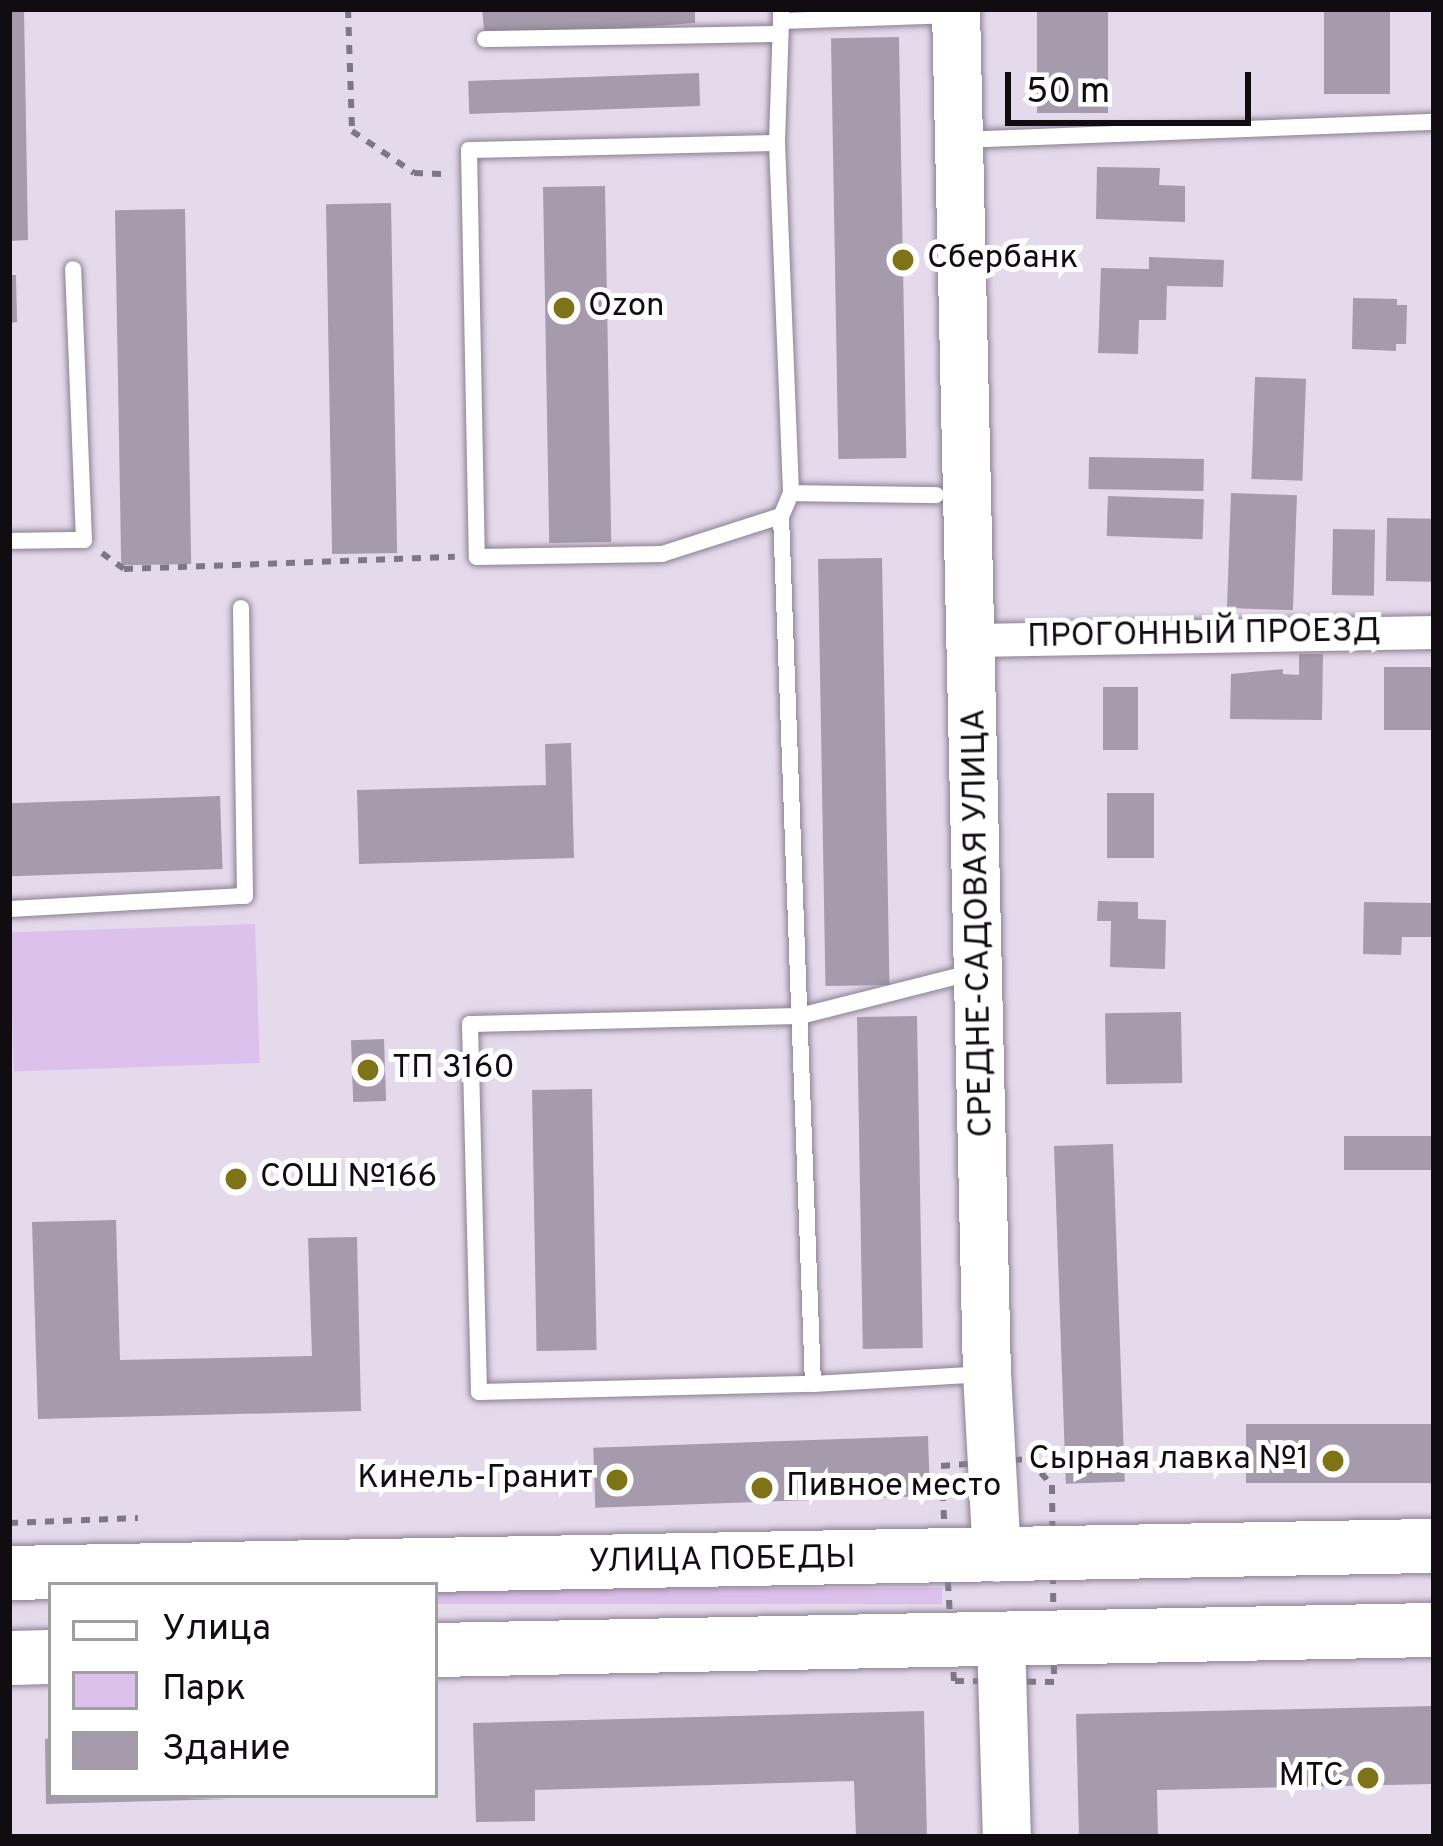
<!DOCTYPE html>
<meta charset="utf-8">
<style>
body{margin:0}
#map{position:relative;width:1443px;height:1846px;overflow:hidden;background:#e5daec;font-family:Overpass,sans-serif}
div>[style]{position:absolute}
[style*='--x']{left:calc(var(--x)*1px);top:calc(var(--y)*1px);width:calc(var(--w)*1px);rotate:calc(var(--a)*1deg)}
.green>*{inset:0;background:#dcc1ec;transform-origin:0 0}
.building>*{inset:0;background:#a59bac;transform-origin:0 0}
.path>*{height:6px;margin-top:-3px;transform-origin:0;background:repeating-linear-gradient(90deg,#7f7884 0 9px,transparent 0 18px)}
.roads{filter:drop-shadow(0 0 3px #8b8091) drop-shadow(0 0 3px #8b8091)}
.lane>*{height:16px;margin:-8px;padding:0 8px;transform-origin:8px;border-radius:8px;background:#fff}
.street>*{height:33px;margin:-16.5px;padding:0 16.5px;transform-origin:16.5px;border-radius:16.5px;background:#fff}
.secondary>*{height:48px;margin:-24px;padding:0 24px;transform-origin:24px;border-radius:24px;background:#fff}
.primary>*{height:54px;margin:-27px;padding:0 27px;transform-origin:27px;border-radius:27px;background:#fff}
.dots>*{width:33px;height:33px;translate:-50% -50%;box-sizing:border-box;border:6px solid #fff;border-radius:50%}
span{translate:-50% -50%;white-space:nowrap;text-align:center;line-height:1.15;-webkit-text-stroke:10px #fff;paint-order:stroke}
.poi-label{font-size:33px;color:#100c12}
.left{translate:0 -50%;text-align:left}
.right{translate:-100% -50%;text-align:right}
.street-label{font-size:33px;color:#100c12}
.frame{position:absolute;inset:0;border:12px solid #100c12;pointer-events:none}
.legend{position:absolute;left:48px;top:1582px;width:390px;height:216px;box-sizing:border-box;background:#fff;border:3px solid #9f9ea0;margin:0;padding:15px 21px;list-style:none;font-size:36px;color:#100c12}
.legend li{display:flex;align-items:center;gap:24px;height:60px}
.legend b{width:60px;border:3px solid #9f9ea0}
.scale{position:absolute;left:1005px;top:72px;width:246px;height:54px;box-sizing:border-box;border:6px solid #100c12;border-top:0;padding-left:15px;font-size:36px;line-height:42px;white-space:nowrap;color:#100c12;-webkit-text-stroke:9px #fff;paint-order:stroke}
</style>
<div id="map">
<div class="green">
<div style="left:255px;top:924px;width:139px;height:246px;rotate:88deg"></div>
<div style="left:942px;top:1588px;width:16px;height:507px;rotate:90deg"></div>
</div>
<div class="building">
<div style="clip-path:polygon(9px 9px,24px 9px,28px 240px,9px 241px)"></div>
<div style="clip-path:polygon(482px 9px,695px 9px,695px 23px,485px 39px)"></div>
<div style="left:1037px;top:9px;width:71px;height:104px"></div>
<div style="left:1324px;top:9px;width:66px;height:85px"></div>
<div style="left:899px;top:37px;width:421px;height:68px;rotate:89deg"></div>
<div style="left:699px;top:73px;width:33px;height:231px;rotate:88deg"></div>
<div style="clip-path:polygon(1097px 167px,1160px 168px,1159px 185px,1185px 186px,1185px 222px,1096px 219px)"></div>
<div style="left:605px;top:186px;width:356px;height:62px;rotate:89deg"></div>
<div style="left:391px;top:203px;width:350px;height:65px;rotate:89deg"></div>
<div style="left:185px;top:209px;width:355px;height:70px;rotate:89deg"></div>
<div style="clip-path:polygon(1149px 257px,1224px 260px,1223px 287px,1167px 286px,1166px 320px,1139px 320px,1138px 354px,1098px 353px,1101px 268px,1149px 269px)"></div>
<div style="clip-path:polygon(9px 275px,16px 275px,17px 322px,9px 323px)"></div>
<div style="clip-path:polygon(1353px 298px,1397px 299px,1397px 305px,1407px 305px,1406px 344px,1396px 344px,1396px 351px,1352px 349px)"></div>
<div style="left:1255px;top:377px;width:51px;height:102px;rotate:2deg"></div>
<div style="left:1089px;top:457px;width:115px;height:32px;rotate:1deg"></div>
<div style="left:1231px;top:493px;width:66px;height:115px;rotate:2deg"></div>
<div style="left:1108px;top:496px;width:96px;height:40px;rotate:2deg"></div>
<div style="left:1387px;top:518px;width:47px;height:63px;rotate:1deg"></div>
<div style="left:1333px;top:529px;width:42px;height:66px;rotate:1deg"></div>
<div style="left:882px;top:558px;width:427px;height:64px;rotate:89deg"></div>
<div style="clip-path:polygon(1299px 654px,1323px 654px,1322px 720px,1230px 719px,1231px 674px,1283px 669px,1283px 674px,1299px 675px)"></div>
<div style="left:1384px;top:667px;width:50px;height:63px"></div>
<div style="left:1103px;top:687px;width:35px;height:63px"></div>
<div style="clip-path:polygon(571px 743px,574px 858px,359px 864px,357px 790px,546px 785px,545px 744px)"></div>
<div style="left:1107px;top:793px;width:47px;height:65px"></div>
<div style="left:220px;top:796px;width:73px;height:211px;rotate:88deg"></div>
<div style="clip-path:polygon(1098px 901px,1138px 902px,1138px 919px,1166px 920px,1165px 969px,1110px 967px,1111px 921px,1097px 921px)"></div>
<div style="clip-path:polygon(1364px 902px,1434px 903px,1434px 937px,1402px 937px,1401px 955px,1363px 954px)"></div>
<div style="left:1181px;top:1012px;width:71px;height:76px;rotate:89deg"></div>
<div style="left:917px;top:1016px;width:332px;height:60px;rotate:89deg"></div>
<div style="left:384px;top:1039px;width:62px;height:33px;rotate:88deg"></div>
<div style="left:592px;top:1089px;width:261px;height:60px;rotate:89deg"></div>
<div style="left:1344px;top:1136px;width:90px;height:34px"></div>
<div style="left:1113px;top:1144px;width:338px;height:59px;rotate:88deg"></div>
<div style="clip-path:polygon(116px 1220px,120px 1360px,312px 1356px,308px 1238px,357px 1237px,361px 1411px,38px 1419px,32px 1222px)"></div>
<div style="left:1434px;top:1424px;width:59px;height:188px;rotate:90deg"></div>
<div style="left:928px;top:1436px;width:60px;height:335px;rotate:88deg"></div>
<div style="clip-path:polygon(1434px 1706px,1434px 1784px,1157px 1790px,1158px 1837px,1079px 1837px,1076px 1714px)"></div>
<div style="clip-path:polygon(924px 1711px,927px 1837px,856px 1837px,854px 1781px,535px 1790px,535px 1821px,476px 1822px,473px 1723px)"></div>
<div style="clip-path:polygon(51px 1738px,51px 1795px,230px 1799px,46px 1804px,45px 1739px)"></div>
</div>
<div class="path">
<div style="--x:348;--y:9;--w:122;--a:88.1"></div>
<div style="--x:352;--y:131;--w:75;--a:34.1"></div>
<div style="--x:414;--y:173;--w:34;--a:2"></div>
<div style="--x:102;--y:553;--w:27;--a:36"></div>
<div style="--x:124;--y:569;--w:331;--a:-2.1"></div>
<div style="--x:1029;--y:1459;--w:35;--a:49"></div>
<div style="--x:1052;--y:1485;--w:197;--a:89.4"></div>
<div style="--x:1054;--y:1682;--w:100;--a:-179.4"></div>
<div style="--x:954;--y:1681;--w:215;--a:-93.5"></div>
<div style="--x:941;--y:1466;--w:88;--a:-4.5"></div>
<div style="--x:9;--y:1523;--w:129;--a:-2.2"></div>
</div>
<div class="roads">
<div class="lane">
<div style="--x:781;--y:9;--w:12;--a:90"></div>
<div style="--x:781;--y:21;--w:173;--a:-2"></div>
<div style="--x:781;--y:21;--w:122;--a:91.9"></div>
<div style="--x:777;--y:143;--w:350;--a:87.7"></div>
<div style="--x:791;--y:493;--w:25;--a:113"></div>
<div style="--x:781;--y:516;--w:869;--a:87.89"></div>
<div style="--x:485;--y:39;--w:295;--a:-1"></div>
<div style="--x:961;--y:140;--w:473;--a:-2.2"></div>
<div style="--x:777;--y:143;--w:308;--a:178.7"></div>
<div style="--x:469;--y:150;--w:407;--a:88.9"></div>
<div style="--x:477;--y:557;--w:185;--a:-0.9"></div>
<div style="--x:662;--y:554;--w:125;--a:-17.7"></div>
<div style="--x:791;--y:493;--w:145;--a:0.8"></div>
<div style="--x:9;--y:541;--w:75;--a:-0.8"></div>
<div style="--x:84;--y:540;--w:271;--a:-92.3"></div>
<div style="--x:9;--y:909;--w:236;--a:-3.2"></div>
<div style="--x:245;--y:896;--w:288;--a:-90.8"></div>
<div style="--x:974;--y:972;--w:179;--a:165.8"></div>
<div style="--x:800;--y:1016;--w:330;--a:178.6"></div>
<div style="--x:470;--y:1024;--w:368;--a:88.6"></div>
<div style="--x:479;--y:1392;--w:334;--a:-1.4"></div>
<div style="--x:813;--y:1384;--w:172;--a:-3.3"></div>
</div>
<div class="street">
<div style="--x:975;--y:640;--w:459;--a:-1"></div>
</div>
<div class="secondary">
<div style="--x:956;--y:9;--w:1364;--a:88.7"></div>
<div style="--x:987;--y:1373;--w:185;--a:86.9"></div>
<div style="--x:1001;--y:1639;--w:198;--a:88.3"></div>
</div>
<div class="primary">
<div style="--x:9;--y:1573;--w:1425;--a:-1.09"></div>
<div style="--x:435;--y:1650;--w:999;--a:-1.15"></div>
<div style="--x:9;--y:1658;--w:42;--a:-1.4"></div>
</div>
</div>
<div class="dots">
<div style="left:903px;top:260px;background:#7e7417"></div>
<div style="left:564px;top:308px;background:#7e7417"></div>
<div style="left:368px;top:1070px;background:#7e7417"></div>
<div style="left:236px;top:1179px;background:#7e7417"></div>
<div style="left:1333px;top:1461px;background:#7e7417"></div>
<div style="left:617px;top:1480px;background:#7e7417"></div>
<div style="left:762px;top:1488px;background:#7e7417"></div>
<div style="left:1368px;top:1778px;background:#7e7417"></div>
</div>
<div class="poi-label">
<span class="left" style="left:927px;top:260px">Сбербанк</span>
<span class="left" style="left:588px;top:308px">Ozon</span>
<span class="left" style="left:392px;top:1070px">ТП 3160</span>
<span class="left" style="left:260px;top:1179px">СОШ №166</span>
<span class="right" style="left:1309px;top:1461px">Сырная лавка №1</span>
<span class="right" style="left:593px;top:1480px">Кинель-Гранит</span>
<span class="left" style="left:786px;top:1488px">Пивное место</span>
<span class="right" style="left:1344px;top:1778px">МТС</span>
</div>
<div class="street-label">
<span style="left:1204px;top:636px;rotate:-1deg">ПРОГОННЫЙ ПРОЕЗД</span>
<span style="left:980px;top:923px;rotate:-91deg">СРЕДНЕ-САДОВАЯ УЛИЦА</span>
<span style="left:722px;top:1562px;rotate:-1deg">УЛИЦА ПОБЕДЫ</span>
</div>
<div class="frame"></div>
<ul class="legend">
<li><b style="height:15px;background:#fff"></b>Улица</li>
<li><b style="height:33px;background:#dcc1ec"></b>Парк</li>
<li><b style="height:33px;background:#a59bac"></b>Здание</li>
</ul>
<div class="scale">50 m</div>
</div>
